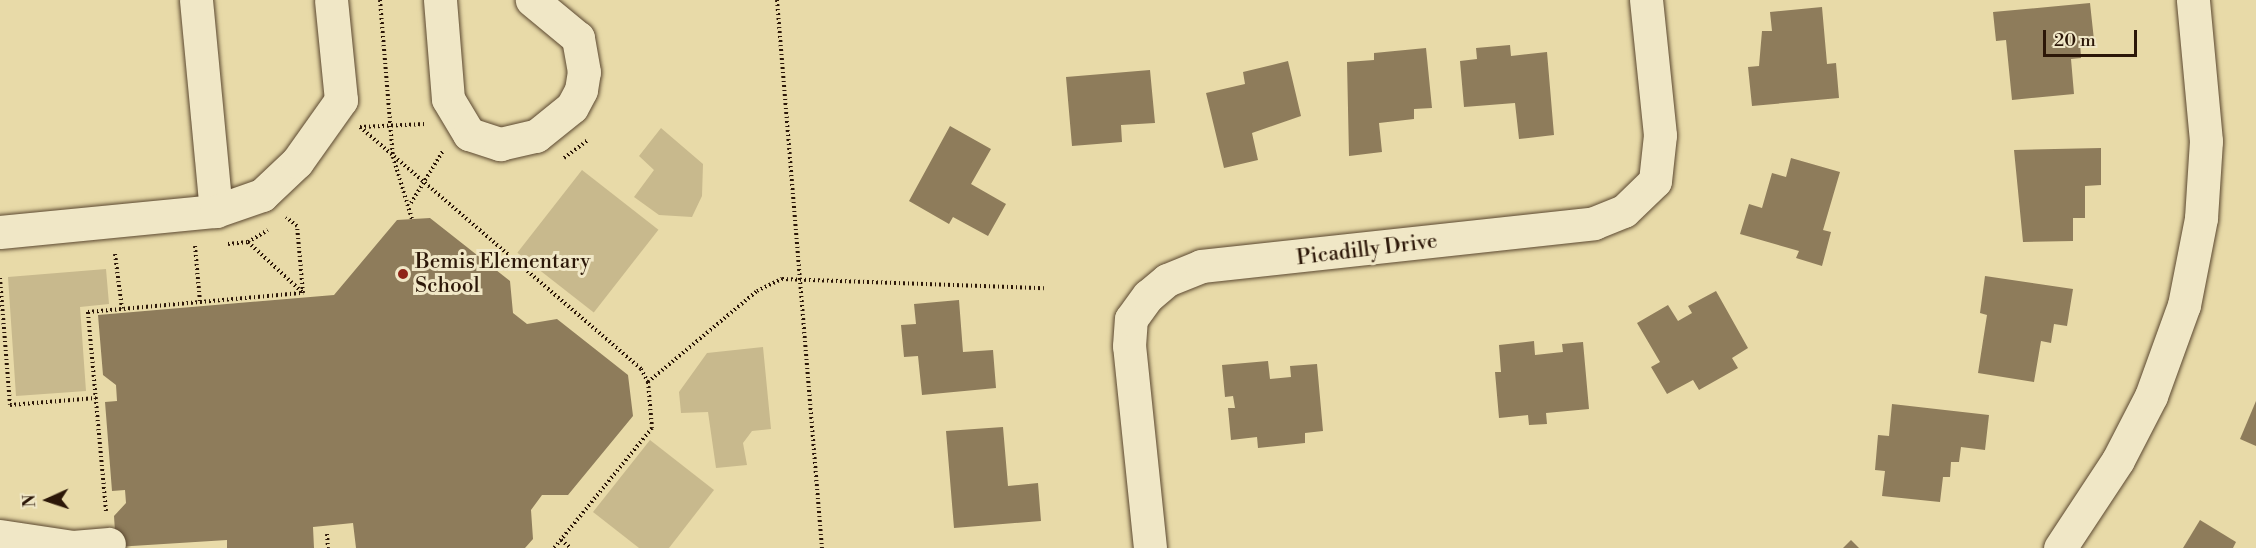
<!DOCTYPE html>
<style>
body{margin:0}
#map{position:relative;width:2256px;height:548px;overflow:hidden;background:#e8daa8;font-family:"Libre Bodoni",serif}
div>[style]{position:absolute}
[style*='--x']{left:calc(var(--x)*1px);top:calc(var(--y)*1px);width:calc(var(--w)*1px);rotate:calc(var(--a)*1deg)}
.green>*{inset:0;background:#c8b98d;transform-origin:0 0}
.building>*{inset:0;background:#8e7c5b}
.path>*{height:4px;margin-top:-2px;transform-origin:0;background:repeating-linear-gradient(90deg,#2c1708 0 1.5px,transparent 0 4.5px)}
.roads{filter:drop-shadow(0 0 2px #5b4830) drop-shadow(0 0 2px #5b4830)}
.minor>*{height:33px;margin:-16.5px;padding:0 16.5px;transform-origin:16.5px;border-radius:16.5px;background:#f0e7c6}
.dots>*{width:16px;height:16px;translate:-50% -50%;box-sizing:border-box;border:3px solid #f0e7c6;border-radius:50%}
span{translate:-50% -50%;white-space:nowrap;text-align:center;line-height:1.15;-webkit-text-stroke:6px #f0e7c6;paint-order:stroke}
.street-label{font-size:21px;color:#2c1708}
.poi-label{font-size:21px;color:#2c1708}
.left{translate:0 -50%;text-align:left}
.north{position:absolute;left:18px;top:470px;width:60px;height:60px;-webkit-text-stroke:4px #f0e7c6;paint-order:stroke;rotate:267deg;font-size:16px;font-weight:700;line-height:24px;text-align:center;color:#2c1708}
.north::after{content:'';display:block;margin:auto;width:21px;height:27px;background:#2c1708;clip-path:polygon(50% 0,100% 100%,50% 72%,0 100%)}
.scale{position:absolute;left:2043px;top:30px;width:94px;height:27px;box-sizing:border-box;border:3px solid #2c1708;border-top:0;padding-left:8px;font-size:18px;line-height:21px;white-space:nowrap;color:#2c1708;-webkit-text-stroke:4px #f0e7c6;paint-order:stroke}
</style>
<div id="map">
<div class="green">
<div style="clip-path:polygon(661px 128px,703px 164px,702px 196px,692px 217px,659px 215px,634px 197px,654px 170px,639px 156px)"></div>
<div style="left:582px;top:170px;width:97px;height:105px;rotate:38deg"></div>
<div style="clip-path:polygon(106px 269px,109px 304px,80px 307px,86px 391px,16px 396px,8px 277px)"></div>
<div style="clip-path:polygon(763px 347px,771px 429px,752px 431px,743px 443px,747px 465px,716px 468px,708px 412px,681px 413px,679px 392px,707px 353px)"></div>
<div style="clip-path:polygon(650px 440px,714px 490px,669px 548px,639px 548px,593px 512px)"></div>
</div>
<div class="building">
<div style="clip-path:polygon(2090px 3px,2094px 40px,2080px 41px,2081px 58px,2071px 59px,2074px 94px,2012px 100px,2006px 40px,1996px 41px,1993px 12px)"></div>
<div style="clip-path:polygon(1822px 7px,1827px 64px,1836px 63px,1839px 98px,1752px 106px,1748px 67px,1759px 66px,1762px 31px,1772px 31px,1770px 12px)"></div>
<div style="clip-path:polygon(1510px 45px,1511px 56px,1547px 52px,1554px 135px,1519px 139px,1515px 103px,1464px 107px,1460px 61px,1477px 59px,1476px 48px)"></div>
<div style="clip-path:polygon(1426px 48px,1432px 108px,1414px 109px,1414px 119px,1379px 123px,1382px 152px,1349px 156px,1347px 62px,1374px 60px,1374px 53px)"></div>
<div style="clip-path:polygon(1288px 61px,1301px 116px,1252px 133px,1258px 160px,1224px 168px,1206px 93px,1245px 84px,1243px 72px)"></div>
<div style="clip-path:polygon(1150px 70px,1155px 123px,1121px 125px,1122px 142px,1072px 146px,1066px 77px)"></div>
<div style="clip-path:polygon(950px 126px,991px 149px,971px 184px,1006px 204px,988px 236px,953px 217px,949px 224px,909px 201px)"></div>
<div style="clip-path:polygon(2101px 148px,2101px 185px,2085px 186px,2085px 218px,2073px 218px,2073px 241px,2023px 242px,2014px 150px)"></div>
<div style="clip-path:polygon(1791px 158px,1840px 172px,1823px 230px,1831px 232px,1822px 266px,1796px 258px,1799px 251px,1740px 234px,1749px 204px,1762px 208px,1772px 173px,1786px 177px)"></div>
<div style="clip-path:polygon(430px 218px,510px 281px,513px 313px,527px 324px,557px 319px,628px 375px,633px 416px,568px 495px,542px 495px,531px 510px,533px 539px,525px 548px,356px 548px,353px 523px,313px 527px,314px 548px,227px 548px,227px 540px,116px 547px,114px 516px,126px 503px,125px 490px,112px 491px,105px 402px,117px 401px,116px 385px,103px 375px,98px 315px,334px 295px,397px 220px)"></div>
<div style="clip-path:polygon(1985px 276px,2073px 289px,2067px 326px,2054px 324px,2051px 343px,2041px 341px,2034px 382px,1978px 373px,1987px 315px,1980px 313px)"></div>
<div style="clip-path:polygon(1716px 291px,1748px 348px,1732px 358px,1738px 368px,1699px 390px,1693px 380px,1667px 394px,1651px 367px,1660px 362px,1637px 323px,1668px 305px,1678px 321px,1692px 313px,1688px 306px)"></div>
<div style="clip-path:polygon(959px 300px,963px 352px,993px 350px,996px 388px,922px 395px,918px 356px,904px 357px,901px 325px,916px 324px,914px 304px)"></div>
<div style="clip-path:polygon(1534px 341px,1535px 355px,1563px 352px,1562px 344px,1583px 342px,1589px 409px,1546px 413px,1547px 424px,1529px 425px,1528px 415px,1499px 418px,1495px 372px,1501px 372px,1499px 345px)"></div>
<div style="clip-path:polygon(1268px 361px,1270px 379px,1291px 377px,1290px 366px,1317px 364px,1323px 431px,1305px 433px,1305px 443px,1258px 448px,1257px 437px,1231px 440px,1228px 408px,1235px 408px,1233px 396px,1225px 397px,1222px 365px)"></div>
<div style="clip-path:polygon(2256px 401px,2256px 446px,2240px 439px)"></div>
<div style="clip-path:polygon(1892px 404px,1989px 415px,1985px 450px,1961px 447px,1959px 462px,1951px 462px,1950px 477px,1943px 477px,1940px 502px,1882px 496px,1885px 471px,1875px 470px,1878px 435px,1889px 436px)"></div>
<div style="clip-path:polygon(1003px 427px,1008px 486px,1038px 483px,1041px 521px,954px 528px,946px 431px)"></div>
<div style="clip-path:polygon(2200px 520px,2236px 542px,2233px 548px,2183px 548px)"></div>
<div style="clip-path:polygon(1851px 540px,1859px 548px,1843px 548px)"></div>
</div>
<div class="path">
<div style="--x:380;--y:0;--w:158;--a:85.3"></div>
<div style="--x:393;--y:157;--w:65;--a:73"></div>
<div style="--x:777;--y:0;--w:550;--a:85.31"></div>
<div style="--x:360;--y:127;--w:371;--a:40.7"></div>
<div style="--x:641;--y:369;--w:15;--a:62"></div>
<div style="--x:648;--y:382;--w:46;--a:85"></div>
<div style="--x:652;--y:428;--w:155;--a:129.2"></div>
<div style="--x:360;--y:127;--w:65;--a:-2.6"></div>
<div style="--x:564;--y:158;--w:31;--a:-37"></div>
<div style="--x:411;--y:203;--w:61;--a:-58.4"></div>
<div style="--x:248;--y:242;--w:74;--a:42.8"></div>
<div style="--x:228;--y:244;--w:20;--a:-6"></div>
<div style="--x:248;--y:242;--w:23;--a:-31"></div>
<div style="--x:195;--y:246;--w:56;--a:84.9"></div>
<div style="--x:115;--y:254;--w:55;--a:82.7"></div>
<div style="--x:0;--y:278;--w:127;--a:85.5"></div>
<div style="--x:10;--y:405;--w:86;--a:-4.7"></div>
<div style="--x:648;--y:382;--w:142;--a:-39.9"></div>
<div style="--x:757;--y:291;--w:28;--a:-26"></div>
<div style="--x:782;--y:279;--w:262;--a:2"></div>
<div style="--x:106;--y:511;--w:200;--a:-95.2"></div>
<div style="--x:88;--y:312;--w:216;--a:-5.1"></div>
<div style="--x:303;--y:293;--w:67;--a:-95.1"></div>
<div style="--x:297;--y:226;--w:14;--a:-141"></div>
<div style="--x:327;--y:534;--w:14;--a:86"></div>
<div style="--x:561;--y:540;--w:13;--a:39"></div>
</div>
<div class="roads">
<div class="minor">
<div style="--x:196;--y:0;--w:212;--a:84.6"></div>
<div style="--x:440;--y:0;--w:99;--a:85.4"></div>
<div style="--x:448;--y:99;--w:41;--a:59"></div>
<div style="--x:469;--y:134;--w:33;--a:18"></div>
<div style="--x:500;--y:144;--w:37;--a:-13"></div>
<div style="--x:536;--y:136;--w:46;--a:-38.9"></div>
<div style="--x:572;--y:107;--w:19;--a:-62"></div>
<div style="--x:581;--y:90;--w:18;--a:-81"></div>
<div style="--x:584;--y:72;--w:35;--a:-100"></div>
<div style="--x:578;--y:38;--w:60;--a:-140.4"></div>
<div style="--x:0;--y:232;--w:217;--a:-5.6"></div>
<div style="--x:216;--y:211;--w:49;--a:-19.2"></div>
<div style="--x:262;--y:195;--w:48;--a:-43.3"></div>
<div style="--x:297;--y:162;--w:76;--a:-54.6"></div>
<div style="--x:341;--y:100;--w:100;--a:-95.7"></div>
<div style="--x:0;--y:536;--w:74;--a:8.6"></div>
<div style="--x:73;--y:547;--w:36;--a:-5"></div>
<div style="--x:1150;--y:548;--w:203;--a:-95.9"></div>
<div style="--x:1129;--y:346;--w:27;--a:-86"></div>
<div style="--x:1131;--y:319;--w:29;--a:-54"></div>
<div style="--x:1148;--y:296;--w:25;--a:-40"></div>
<div style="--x:1167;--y:280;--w:37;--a:-22"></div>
<div style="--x:1201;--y:266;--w:395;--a:-6.2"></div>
<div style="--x:1594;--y:223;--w:32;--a:-22"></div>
<div style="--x:1624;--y:211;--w:43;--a:-44.1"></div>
<div style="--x:1655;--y:181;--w:46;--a:-83.8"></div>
<div style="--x:1660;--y:135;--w:136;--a:-95.9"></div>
<div style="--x:2060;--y:548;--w:105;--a:-56.6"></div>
<div style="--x:2118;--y:460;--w:72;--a:-62.7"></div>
<div style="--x:2151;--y:396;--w:97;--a:-70.1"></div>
<div style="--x:2184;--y:305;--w:89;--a:-78.9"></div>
<div style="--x:2201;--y:218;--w:77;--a:-86.3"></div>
<div style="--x:2206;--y:141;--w:142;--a:-95.3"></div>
</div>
</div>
<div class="dots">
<div style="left:403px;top:274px;background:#8f2418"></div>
</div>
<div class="street-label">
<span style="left:1367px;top:250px;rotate:-7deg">Picadilly Drive</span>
</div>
<div class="poi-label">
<span class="left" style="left:415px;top:274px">Bemis Elementary<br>School</span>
</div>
<div class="north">N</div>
<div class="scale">20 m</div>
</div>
